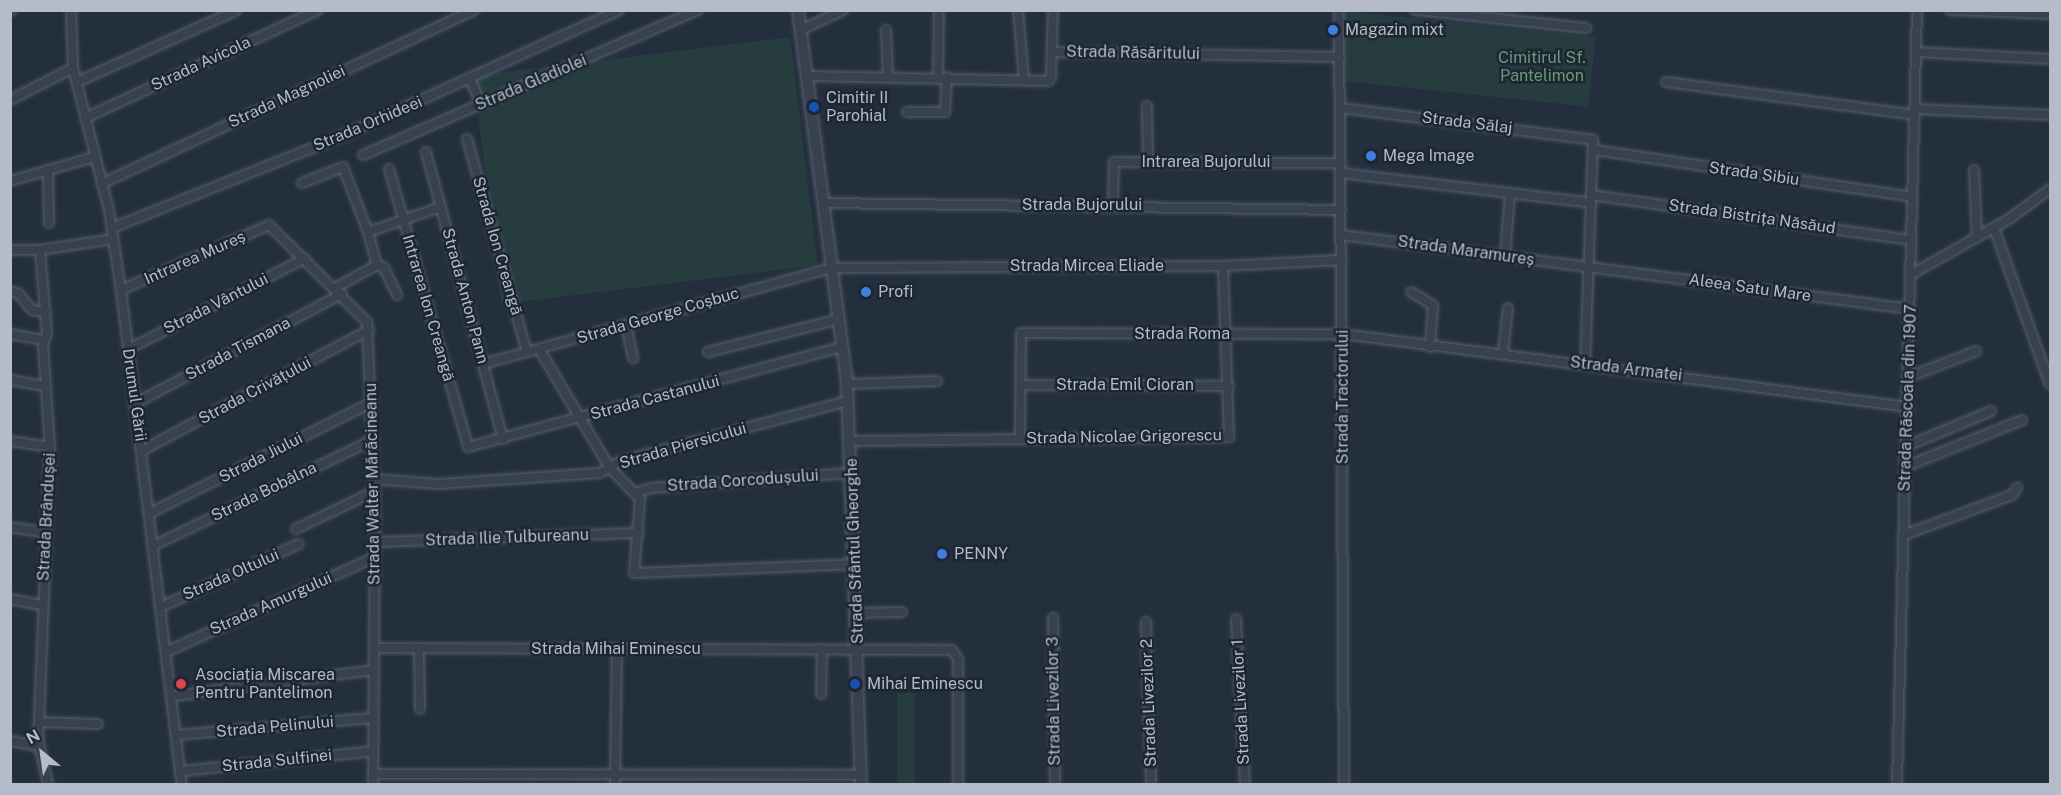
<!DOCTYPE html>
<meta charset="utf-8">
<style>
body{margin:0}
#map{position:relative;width:2061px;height:795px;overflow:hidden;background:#242f3e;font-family:"Public Sans",sans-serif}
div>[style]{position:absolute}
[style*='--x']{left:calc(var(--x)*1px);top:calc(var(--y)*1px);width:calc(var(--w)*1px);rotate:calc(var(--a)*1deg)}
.green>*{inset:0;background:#263c3f;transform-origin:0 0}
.roads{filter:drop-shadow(0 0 2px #565f6c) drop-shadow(0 0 2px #565f6c)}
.minor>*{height:8px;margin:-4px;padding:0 4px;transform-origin:4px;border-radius:4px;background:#38414e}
.tertiary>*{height:10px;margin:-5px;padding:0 5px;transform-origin:5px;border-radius:5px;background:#38414e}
.dots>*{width:16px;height:16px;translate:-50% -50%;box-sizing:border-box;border:3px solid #1d2633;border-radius:50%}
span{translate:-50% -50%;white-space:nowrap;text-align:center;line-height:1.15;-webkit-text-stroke:5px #1d2633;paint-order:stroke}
.poi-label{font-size:16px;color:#b4bcc9}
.left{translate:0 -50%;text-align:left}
.street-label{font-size:16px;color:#b4bcc9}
.park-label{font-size:16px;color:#6b9a76}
.frame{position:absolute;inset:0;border:12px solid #b4bcc9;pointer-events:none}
.north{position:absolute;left:12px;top:723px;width:60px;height:60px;-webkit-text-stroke:4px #1d2633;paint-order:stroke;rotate:331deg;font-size:16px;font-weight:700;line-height:24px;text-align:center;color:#b4bcc9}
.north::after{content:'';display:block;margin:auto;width:21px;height:27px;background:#b4bcc9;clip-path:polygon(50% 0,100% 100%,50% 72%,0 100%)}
</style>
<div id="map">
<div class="green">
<div style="left:1346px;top:11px;width:251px;height:70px;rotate:6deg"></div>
<div style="left:790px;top:37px;width:230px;height:319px;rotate:83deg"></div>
<div style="left:897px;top:693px;width:18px;height:91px"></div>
</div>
<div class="roads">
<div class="minor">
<div style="--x:71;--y:10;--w:58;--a:88"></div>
<div style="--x:73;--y:68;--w:146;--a:75.8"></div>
<div style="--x:109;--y:210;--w:81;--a:81.5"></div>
<div style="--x:121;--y:290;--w:498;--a:83"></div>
<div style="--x:1018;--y:10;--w:69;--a:85"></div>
<div style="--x:1339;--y:10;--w:774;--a:89.63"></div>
<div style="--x:1415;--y:10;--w:172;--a:6"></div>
<div style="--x:1950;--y:10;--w:100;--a:2.3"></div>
<div style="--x:10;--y:11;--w:2;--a:-27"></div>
<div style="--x:801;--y:30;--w:47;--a:-25.5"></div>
<div style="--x:886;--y:30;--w:46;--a:87.5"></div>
<div style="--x:1053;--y:52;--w:287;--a:1"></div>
<div style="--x:1916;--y:52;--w:134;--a:3"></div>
<div style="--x:807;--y:76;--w:241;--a:1.2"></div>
<div style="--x:1048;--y:81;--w:5;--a:-53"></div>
<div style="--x:1051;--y:77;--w:67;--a:-88.3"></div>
<div style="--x:938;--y:76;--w:66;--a:-89.1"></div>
<div style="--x:470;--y:79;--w:27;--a:66"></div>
<div style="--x:77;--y:82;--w:175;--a:-24.2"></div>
<div style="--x:1666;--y:82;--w:251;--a:7.5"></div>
<div style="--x:10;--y:100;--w:71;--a:-26.9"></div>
<div style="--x:1147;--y:106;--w:56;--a:89"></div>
<div style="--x:1341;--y:108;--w:254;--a:7.2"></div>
<div style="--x:1593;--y:140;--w:224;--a:92"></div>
<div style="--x:1915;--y:109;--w:135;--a:2.5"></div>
<div style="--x:907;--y:112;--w:38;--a:0"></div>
<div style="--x:945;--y:112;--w:35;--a:-87"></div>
<div style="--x:85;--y:118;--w:257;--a:-24.9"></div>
<div style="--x:467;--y:139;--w:221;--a:74.3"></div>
<div style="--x:1595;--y:150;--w:321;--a:8.4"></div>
<div style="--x:426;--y:152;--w:297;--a:75"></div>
<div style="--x:363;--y:155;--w:365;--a:-23.4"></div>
<div style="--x:389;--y:169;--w:289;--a:74.1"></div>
<div style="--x:468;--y:447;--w:387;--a:-15"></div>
<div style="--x:48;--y:170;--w:53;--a:88.9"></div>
<div style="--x:1974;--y:170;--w:68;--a:87.5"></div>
<div style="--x:1341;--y:173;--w:252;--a:6.8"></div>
<div style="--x:10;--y:181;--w:87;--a:-15.9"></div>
<div style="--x:302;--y:183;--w:44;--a:-21.3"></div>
<div style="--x:343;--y:167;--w:70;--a:69"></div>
<div style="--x:368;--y:232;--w:34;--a:75"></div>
<div style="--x:377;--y:265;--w:48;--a:151.3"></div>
<div style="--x:101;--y:184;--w:412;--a:-25"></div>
<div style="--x:1591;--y:195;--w:324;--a:8"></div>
<div style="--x:823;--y:203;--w:518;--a:0.77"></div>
<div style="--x:1113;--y:205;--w:43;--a:-88.7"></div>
<div style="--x:1114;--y:162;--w:227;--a:0.3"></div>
<div style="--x:112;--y:228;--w:240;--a:-21.8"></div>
<div style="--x:335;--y:139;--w:312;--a:-24.4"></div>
<div style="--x:1994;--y:228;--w:166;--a:70.3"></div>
<div style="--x:368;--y:232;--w:77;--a:-18.9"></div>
<div style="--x:1342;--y:235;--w:573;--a:7.42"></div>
<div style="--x:10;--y:250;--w:30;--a:0"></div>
<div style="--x:40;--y:250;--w:74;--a:-8.6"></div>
<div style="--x:40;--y:250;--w:83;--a:85.2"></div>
<div style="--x:47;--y:333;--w:13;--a:108"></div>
<div style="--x:43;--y:345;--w:102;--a:86.1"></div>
<div style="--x:50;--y:447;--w:293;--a:92.3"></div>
<div style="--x:38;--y:740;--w:45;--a:77.2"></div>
<div style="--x:1505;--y:256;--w:62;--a:-85.4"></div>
<div style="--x:377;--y:265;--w:8;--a:23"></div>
<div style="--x:384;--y:268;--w:30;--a:64"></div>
<div style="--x:1912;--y:274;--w:112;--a:-29.6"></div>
<div style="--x:2009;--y:219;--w:51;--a:-36.2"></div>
<div style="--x:121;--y:290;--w:162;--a:-23.7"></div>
<div style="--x:269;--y:225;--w:138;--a:44.7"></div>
<div style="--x:367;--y:322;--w:187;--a:87.6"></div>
<div style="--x:375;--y:509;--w:275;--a:90.4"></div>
<div style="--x:10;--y:291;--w:9;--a:18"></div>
<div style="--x:19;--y:294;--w:21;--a:51"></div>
<div style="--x:32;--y:310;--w:14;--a:8"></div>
<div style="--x:1411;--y:292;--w:26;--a:31"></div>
<div style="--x:1433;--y:305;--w:42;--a:94.1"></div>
<div style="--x:626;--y:325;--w:34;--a:78"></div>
<div style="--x:10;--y:334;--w:34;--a:10"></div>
<div style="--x:539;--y:349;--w:139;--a:59.2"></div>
<div style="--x:610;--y:468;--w:43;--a:45.9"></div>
<div style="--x:640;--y:499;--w:74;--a:94.6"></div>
<div style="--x:634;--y:573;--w:221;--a:-2.3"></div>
<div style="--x:127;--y:350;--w:200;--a:-27.3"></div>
<div style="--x:708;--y:352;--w:135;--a:-14.1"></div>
<div style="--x:1503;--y:353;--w:45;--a:-83.7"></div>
<div style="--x:483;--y:364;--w:362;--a:-15.4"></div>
<div style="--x:832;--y:268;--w:391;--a:-0.3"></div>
<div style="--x:1223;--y:266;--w:119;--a:-2.9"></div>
<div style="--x:1909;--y:377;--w:72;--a:-21.2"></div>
<div style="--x:10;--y:380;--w:36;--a:10"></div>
<div style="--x:847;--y:384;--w:90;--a:-1.9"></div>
<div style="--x:1021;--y:385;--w:208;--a:0.3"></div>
<div style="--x:134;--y:404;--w:235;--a:-27.9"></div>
<div style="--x:1020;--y:439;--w:106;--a:-89.5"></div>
<div style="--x:1021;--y:333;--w:322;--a:0.2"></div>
<div style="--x:1343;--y:334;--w:570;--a:7.36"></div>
<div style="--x:10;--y:441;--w:40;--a:8.5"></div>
<div style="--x:851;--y:441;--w:378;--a:-0.6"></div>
<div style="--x:1229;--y:437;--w:171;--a:-92"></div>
<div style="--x:1907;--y:446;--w:91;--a:-22.6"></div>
<div style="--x:141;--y:451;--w:258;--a:-28"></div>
<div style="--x:1907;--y:466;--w:124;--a:-21.8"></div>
<div style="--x:374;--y:479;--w:64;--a:4.5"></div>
<div style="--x:438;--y:484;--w:162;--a:-3.9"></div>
<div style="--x:600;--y:473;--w:24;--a:-30"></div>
<div style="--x:621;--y:461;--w:235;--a:-14.8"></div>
<div style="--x:636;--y:493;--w:16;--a:-18"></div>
<div style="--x:651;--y:488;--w:202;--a:-4.3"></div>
<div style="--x:150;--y:513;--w:249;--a:-26.5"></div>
<div style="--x:10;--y:527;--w:37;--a:9"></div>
<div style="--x:296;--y:529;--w:88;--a:-25.7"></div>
<div style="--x:1904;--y:535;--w:115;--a:-20.3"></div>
<div style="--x:2012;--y:495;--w:9;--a:-54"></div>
<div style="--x:375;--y:542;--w:264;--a:-2"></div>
<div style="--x:155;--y:545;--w:243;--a:-25.8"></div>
<div style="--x:10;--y:599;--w:33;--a:11"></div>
<div style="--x:163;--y:606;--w:149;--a:-24.5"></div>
<div style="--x:857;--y:613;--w:45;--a:-1.3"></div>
<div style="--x:1053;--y:618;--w:166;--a:89.3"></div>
<div style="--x:1236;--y:619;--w:165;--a:86.9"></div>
<div style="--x:1146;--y:622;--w:162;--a:88.2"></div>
<div style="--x:374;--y:648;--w:578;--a:0.2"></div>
<div style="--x:952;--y:650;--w:11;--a:56"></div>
<div style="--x:958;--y:659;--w:125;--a:90"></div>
<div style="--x:419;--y:648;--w:61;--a:89.1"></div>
<div style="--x:168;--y:651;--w:227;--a:-24.4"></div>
<div style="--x:821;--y:694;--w:45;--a:-88.7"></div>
<div style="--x:173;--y:696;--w:203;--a:-7.4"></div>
<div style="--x:39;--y:722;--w:59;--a:1.9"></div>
<div style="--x:177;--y:735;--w:197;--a:-5"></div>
<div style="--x:10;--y:741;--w:29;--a:10"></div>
<div style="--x:181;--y:771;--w:193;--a:-5.9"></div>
<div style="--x:373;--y:774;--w:488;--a:0.1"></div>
<div style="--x:615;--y:784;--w:135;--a:-89.2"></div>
<div style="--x:1897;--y:784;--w:774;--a:-88.52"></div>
</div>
<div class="tertiary">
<div style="--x:798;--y:10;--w:377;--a:82.5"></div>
<div style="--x:847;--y:384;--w:400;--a:88"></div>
</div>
</div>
<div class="dots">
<div style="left:1333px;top:30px;background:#3f7fe0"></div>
<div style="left:814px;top:107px;background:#1a4fb4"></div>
<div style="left:1371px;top:156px;background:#3f7fe0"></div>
<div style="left:866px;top:292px;background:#3f7fe0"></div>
<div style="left:942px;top:554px;background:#3f7fe0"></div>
<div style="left:181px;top:684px;background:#e0444e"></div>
<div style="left:855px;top:684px;background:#1a4fb4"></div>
</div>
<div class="poi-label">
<span class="left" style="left:1345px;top:30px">Magazin mixt</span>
<span class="left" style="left:826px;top:107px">Cimitir II<br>Parohial</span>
<span class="left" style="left:1383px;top:156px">Mega Image</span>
<span class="left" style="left:878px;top:292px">Profi</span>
<span class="left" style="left:954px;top:554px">PENNY</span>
<span class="left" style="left:195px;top:684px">Asociația Miscarea<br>Pentru Pantelimon</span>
<span class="left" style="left:867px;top:684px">Mihai Eminescu</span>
</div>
<div class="street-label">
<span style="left:1133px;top:53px;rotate:1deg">Strada Răsăritului</span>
<span style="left:201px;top:64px;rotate:-25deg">Strada Avicola</span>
<span style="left:531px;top:83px;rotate:-23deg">Strada Gladiolei</span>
<span style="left:287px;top:97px;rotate:-25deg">Strada Magnoliei</span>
<span style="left:1467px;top:123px;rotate:7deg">Strada Sălaj</span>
<span style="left:368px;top:124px;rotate:-23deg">Strada Orhideei</span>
<span style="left:1206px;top:162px">Intrarea Bujorului</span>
<span style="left:1754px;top:174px;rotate:8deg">Strada Sibiu</span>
<span style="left:1082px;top:205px">Strada Bujorului</span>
<span style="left:1752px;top:217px;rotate:8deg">Strada Bistrița Năsăud</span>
<span style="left:497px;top:246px;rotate:74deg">Strada Ion Creangă</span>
<span style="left:1466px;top:251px;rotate:8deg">Strada Maramureș</span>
<span style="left:195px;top:258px;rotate:-24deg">Intrarea Mureș</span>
<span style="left:1087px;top:266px">Strada Mircea Eliade</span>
<span style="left:1750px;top:288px;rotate:8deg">Aleea Satu Mare</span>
<span style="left:465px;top:296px;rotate:75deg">Strada Anton Pann</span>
<span style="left:216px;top:304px;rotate:-27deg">Strada Vântului</span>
<span style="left:428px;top:308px;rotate:74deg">Intrarea Ion Creangă</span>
<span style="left:658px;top:316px;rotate:-16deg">Strada George Coșbuc</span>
<span style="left:1182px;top:334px">Strada Roma</span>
<span style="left:238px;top:349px;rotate:-28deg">Strada Tismana</span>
<span style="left:1626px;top:369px;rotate:7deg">Strada Armatei</span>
<span style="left:1125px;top:385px">Strada Emil Cioran</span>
<span style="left:255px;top:391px;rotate:-28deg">Strada Crivățului</span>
<span style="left:134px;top:395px;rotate:82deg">Drumul Gării</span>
<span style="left:1343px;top:397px;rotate:-90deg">Strada Tractorului</span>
<span style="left:655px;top:398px;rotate:-15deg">Strada Castanului</span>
<span style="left:1908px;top:398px;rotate:-88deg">Strada Răscoala din 1907</span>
<span style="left:1124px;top:437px;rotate:-1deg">Strada Nicolae Grigorescu</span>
<span style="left:683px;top:446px;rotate:-16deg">Strada Piersicului</span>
<span style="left:261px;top:458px;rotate:-27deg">Strada Jiului</span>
<span style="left:743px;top:481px;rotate:-4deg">Strada Corcodușului</span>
<span style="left:373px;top:484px;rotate:-91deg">Strada Walter Mărăcineanu</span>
<span style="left:264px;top:492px;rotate:-26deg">Strada Bobâlna</span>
<span style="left:47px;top:517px;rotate:-87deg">Strada Brândușei</span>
<span style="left:507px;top:538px;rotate:-2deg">Strada Ilie Tulbureanu</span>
<span style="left:855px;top:551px;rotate:-92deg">Strada Sfântul Gheorghe</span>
<span style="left:231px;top:575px;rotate:-24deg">Strada Oltului</span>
<span style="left:271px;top:604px;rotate:-24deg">Strada Amurgului</span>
<span style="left:616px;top:649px">Strada Mihai Eminescu</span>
<span style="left:1054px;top:701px;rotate:-91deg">Strada Livezilor 3</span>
<span style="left:1241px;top:702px;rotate:-93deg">Strada Livezilor 1</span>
<span style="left:1149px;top:703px;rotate:-92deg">Strada Livezilor 2</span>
<span style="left:275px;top:727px;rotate:-5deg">Strada Pelinului</span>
<span style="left:277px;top:761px;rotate:-6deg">Strada Sulfinei</span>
</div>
<div class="park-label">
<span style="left:1542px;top:67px">Cimitirul Sf.<br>Pantelimon</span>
</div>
<div class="frame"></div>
<div class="north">N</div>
</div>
